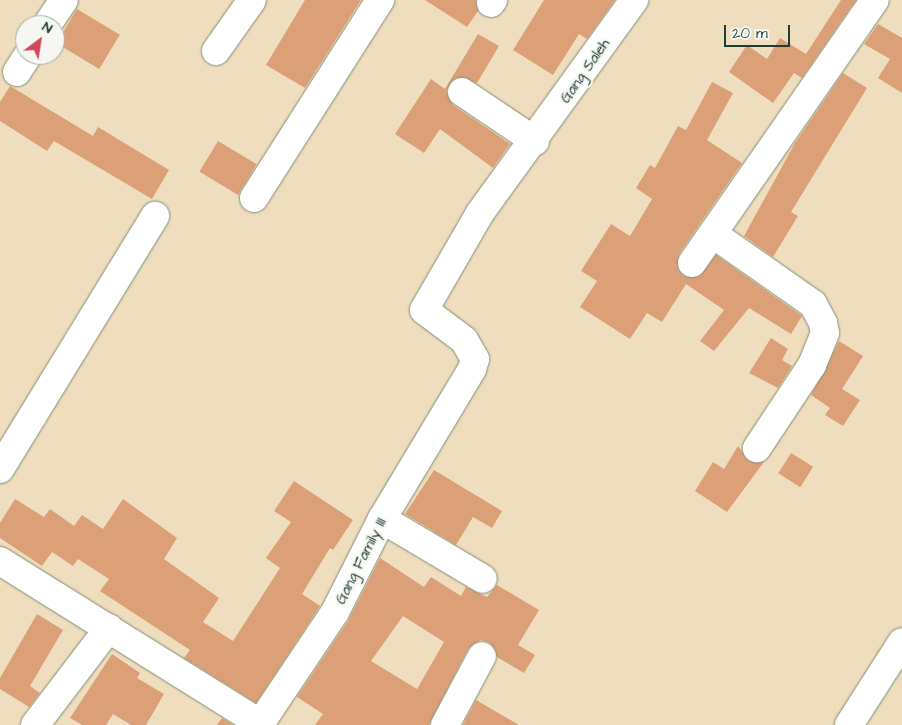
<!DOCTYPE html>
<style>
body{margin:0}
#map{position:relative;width:902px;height:725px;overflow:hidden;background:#eedebd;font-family:"Architects Daughter",sans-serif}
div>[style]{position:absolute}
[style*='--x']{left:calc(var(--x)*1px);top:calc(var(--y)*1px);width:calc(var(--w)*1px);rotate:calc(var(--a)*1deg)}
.building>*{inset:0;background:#dca079;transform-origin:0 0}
.roads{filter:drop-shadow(0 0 1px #868e78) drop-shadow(0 0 1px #868e78)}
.minor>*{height:28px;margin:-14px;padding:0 14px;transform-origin:14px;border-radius:14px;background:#fff}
span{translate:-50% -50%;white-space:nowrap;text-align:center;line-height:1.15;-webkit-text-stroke:4.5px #f6f6f2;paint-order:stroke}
.street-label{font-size:15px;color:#1f3d34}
.north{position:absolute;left:15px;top:15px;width:50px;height:50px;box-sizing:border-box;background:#f6f6f2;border:1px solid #a0aca6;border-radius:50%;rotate:31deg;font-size:14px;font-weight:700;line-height:20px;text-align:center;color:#1f3d34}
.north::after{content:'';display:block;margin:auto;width:18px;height:22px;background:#d1495b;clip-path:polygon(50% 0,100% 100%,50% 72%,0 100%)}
.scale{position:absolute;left:724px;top:25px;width:66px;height:22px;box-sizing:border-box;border:2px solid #1f3d34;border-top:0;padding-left:6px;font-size:15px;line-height:18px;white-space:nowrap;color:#1f3d34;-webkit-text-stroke:4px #f6f6f2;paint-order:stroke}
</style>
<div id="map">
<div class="building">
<div style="clip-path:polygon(305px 0,361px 0,305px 88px,266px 65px)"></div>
<div style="clip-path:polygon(425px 0,476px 0,478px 11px,467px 27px)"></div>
<div style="clip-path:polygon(544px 0,615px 0,587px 39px,579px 34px,553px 75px,513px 50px)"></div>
<div style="clip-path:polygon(841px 0,856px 0,802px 78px,794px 73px,773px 103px,729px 72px,747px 45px,767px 59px,780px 38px,806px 54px)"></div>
<div style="left:77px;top:9px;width:50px;height:40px;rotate:31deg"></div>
<div style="clip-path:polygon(878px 24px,902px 38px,902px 93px,878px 78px,890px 59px,864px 44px)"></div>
<div style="clip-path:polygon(478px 34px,499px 46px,477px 83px,456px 78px,446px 91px,453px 105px,510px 144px,493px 168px,440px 129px,424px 153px,395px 134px,431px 79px,445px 89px)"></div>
<div style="clip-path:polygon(843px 73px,867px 88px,791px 212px,798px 216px,773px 257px,744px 236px,795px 143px)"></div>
<div style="clip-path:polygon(712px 82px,733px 93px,707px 140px,742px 163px,679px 254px,678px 269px,684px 276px,698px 277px,716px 255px,802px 316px,791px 334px,749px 308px,714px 351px,700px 341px,724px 310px,686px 284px,662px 322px,647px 313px,630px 339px,580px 307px,597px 281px,581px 271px,611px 224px,630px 236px,652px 199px,636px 188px,650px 165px,655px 168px,678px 126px,686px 130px)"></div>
<div style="clip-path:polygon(10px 86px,93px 136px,98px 127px,169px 170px,152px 199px,54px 141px,47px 151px,0 121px,0 102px)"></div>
<div style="left:218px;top:141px;width:45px;height:36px;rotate:31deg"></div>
<div style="clip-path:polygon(771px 338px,788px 349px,782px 360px,792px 366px,778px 388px,749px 373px)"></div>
<div style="clip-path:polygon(839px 341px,863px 356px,842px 389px,860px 400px,843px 426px,825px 415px,830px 408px,811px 395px)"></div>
<div style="clip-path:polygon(738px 446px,749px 461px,764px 462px,727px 512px,695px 491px,713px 462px,724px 469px)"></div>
<div style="left:791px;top:453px;width:26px;height:24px;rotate:32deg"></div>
<div style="clip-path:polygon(434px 470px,502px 511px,492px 528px,473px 517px,456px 545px,405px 514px)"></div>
<div style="clip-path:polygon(294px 481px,353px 520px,333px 550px,330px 548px,302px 594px,320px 606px,256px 703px,184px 658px,190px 650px,100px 591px,109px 579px,78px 559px,73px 566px,52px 552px,42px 566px,0 538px,0 523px,15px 499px,44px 517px,50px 509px,74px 526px,82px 515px,103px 529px,123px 499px,177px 538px,164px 559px,219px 598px,203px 622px,233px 641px,280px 568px,266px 558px,291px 522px,274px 511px)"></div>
<div style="clip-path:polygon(evenodd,380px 558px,424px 587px,431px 577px,461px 596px,466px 587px,487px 597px,497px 585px,539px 610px,518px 645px,535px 655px,524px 673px,497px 657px,490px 643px,481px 640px,468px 649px,429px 725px,315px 725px,323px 714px,297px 697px,348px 621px,380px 558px,403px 616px,444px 642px,417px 689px,371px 661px,403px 616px)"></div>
<div style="clip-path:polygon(37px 614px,63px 630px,30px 686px,40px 693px,29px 707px,0 689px,0 678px)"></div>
<div style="clip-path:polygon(112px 654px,140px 673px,137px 678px,164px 694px,146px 725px,131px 725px,113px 714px,106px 725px,82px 725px,70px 718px)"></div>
<div style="clip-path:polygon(476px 700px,519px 725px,463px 725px)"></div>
<div style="clip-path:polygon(222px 718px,233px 725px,217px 725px)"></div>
</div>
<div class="roads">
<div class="minor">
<div style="--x:491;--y:3;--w:4;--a:-56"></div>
<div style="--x:47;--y:25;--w:30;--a:-56"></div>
<div style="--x:216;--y:51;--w:62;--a:-54.8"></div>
<div style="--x:17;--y:72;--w:20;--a:-57"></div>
<div style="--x:462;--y:92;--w:88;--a:33.9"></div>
<div style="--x:254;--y:198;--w:235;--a:-57.5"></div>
<div style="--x:713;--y:234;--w:122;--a:35"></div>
<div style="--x:813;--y:304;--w:21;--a:62"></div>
<div style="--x:823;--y:323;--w:10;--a:79"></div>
<div style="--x:825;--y:333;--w:35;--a:112"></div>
<div style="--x:812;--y:365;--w:100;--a:123.5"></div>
<div style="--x:692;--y:263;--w:320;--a:-55.2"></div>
<div style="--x:0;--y:469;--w:297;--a:-58.5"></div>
<div style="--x:382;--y:519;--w:117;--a:30.7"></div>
<div style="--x:0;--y:561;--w:309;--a:32"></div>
<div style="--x:260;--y:724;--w:135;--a:-56.2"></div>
<div style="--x:335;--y:612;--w:104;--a:-63.2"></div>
<div style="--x:382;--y:519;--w:175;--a:-59"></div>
<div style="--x:472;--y:369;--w:10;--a:-73"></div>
<div style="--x:475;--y:359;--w:22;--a:-120"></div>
<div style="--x:464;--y:340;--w:50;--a:-143.1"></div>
<div style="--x:424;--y:310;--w:112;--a:-60"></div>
<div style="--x:480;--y:213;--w:263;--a:-54.1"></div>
<div style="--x:35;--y:725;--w:122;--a:-52.7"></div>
<div style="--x:445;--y:725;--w:78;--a:-61.8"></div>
<div style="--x:849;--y:725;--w:98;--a:-57.4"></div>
</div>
</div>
<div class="street-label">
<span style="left:585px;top:71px;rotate:-55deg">Gang Saleh</span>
<span style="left:361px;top:561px;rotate:-63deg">Gang Family III</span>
</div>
<div class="north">N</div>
<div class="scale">20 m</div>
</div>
